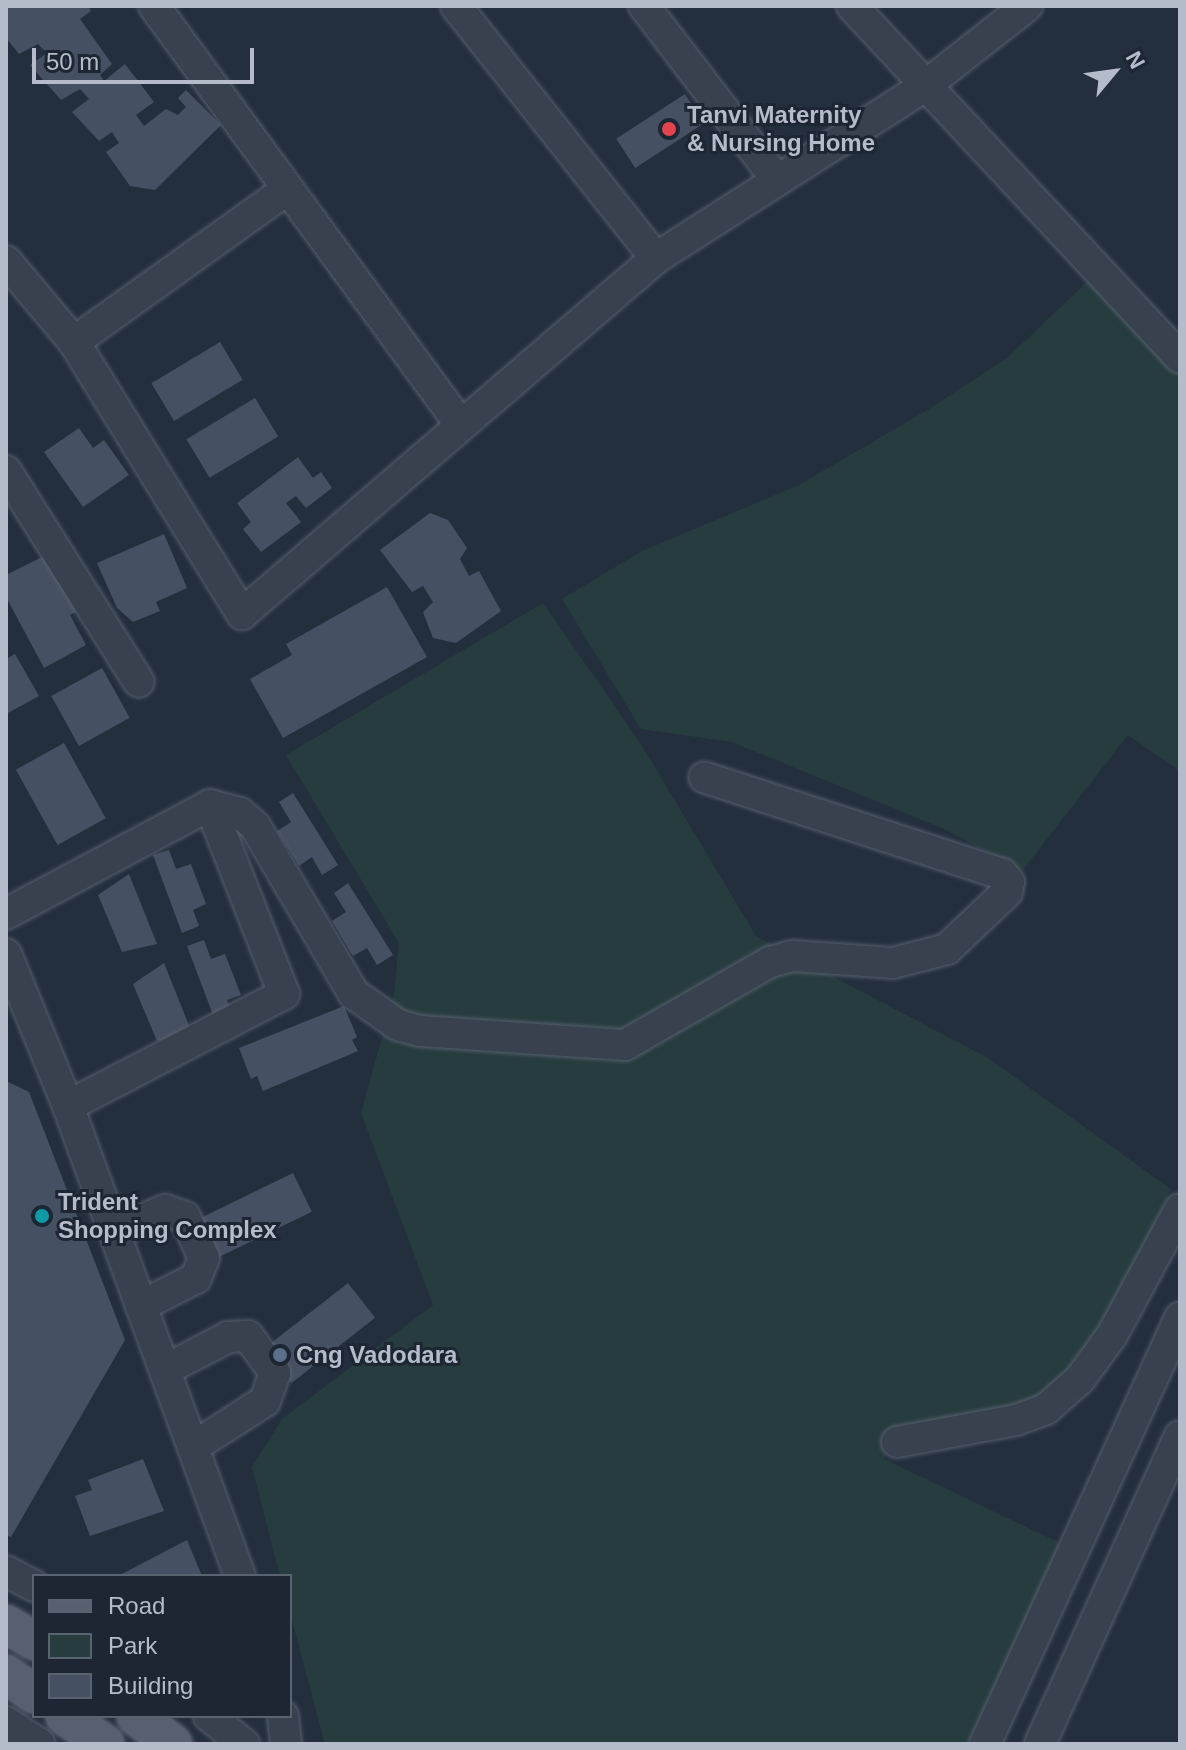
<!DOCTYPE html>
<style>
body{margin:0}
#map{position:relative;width:1186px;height:1750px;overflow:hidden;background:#242f3e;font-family:Helvetica,sans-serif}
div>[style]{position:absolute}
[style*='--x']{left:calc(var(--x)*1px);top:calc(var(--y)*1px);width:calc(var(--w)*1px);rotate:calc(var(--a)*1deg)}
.green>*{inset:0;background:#263c3f}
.building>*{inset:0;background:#455162;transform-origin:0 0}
.roads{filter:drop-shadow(0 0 2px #565f6c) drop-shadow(0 0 2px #565f6c)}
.minor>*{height:30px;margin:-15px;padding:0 15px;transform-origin:15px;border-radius:15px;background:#38414e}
.major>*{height:38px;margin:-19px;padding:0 19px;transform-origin:19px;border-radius:19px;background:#56606e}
.dots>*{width:22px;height:22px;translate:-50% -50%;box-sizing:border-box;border:4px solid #1d2633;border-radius:50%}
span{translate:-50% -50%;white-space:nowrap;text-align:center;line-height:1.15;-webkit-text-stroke:6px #1d2633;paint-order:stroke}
.poi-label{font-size:24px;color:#b4bcc9;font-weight:700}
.left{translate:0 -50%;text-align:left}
.frame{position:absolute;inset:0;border:8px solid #b4bcc9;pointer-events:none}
.legend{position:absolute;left:32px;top:1574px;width:260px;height:144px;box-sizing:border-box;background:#1d2633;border:2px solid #59626f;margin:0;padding:10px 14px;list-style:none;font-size:24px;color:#b4bcc9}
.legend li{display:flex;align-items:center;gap:16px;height:40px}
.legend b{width:40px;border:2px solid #59626f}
.north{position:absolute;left:1074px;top:32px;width:80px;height:80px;-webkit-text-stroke:6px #1d2633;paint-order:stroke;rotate:61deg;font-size:22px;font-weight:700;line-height:32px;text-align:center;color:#b4bcc9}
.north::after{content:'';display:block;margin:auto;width:28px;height:36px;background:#b4bcc9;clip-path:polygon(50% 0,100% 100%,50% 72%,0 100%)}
.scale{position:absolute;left:32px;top:48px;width:222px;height:36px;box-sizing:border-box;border:4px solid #b4bcc9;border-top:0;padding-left:10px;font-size:24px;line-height:28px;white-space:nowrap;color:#b4bcc9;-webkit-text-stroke:6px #1d2633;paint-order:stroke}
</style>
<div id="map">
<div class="green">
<div style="clip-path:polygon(1090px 279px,1180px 375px,1180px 771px,1128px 735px,1022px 871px,944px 829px,732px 742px,641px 729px,562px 599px,642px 551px,799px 485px,929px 409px,1008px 357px)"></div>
<div style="clip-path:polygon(543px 603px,641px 744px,756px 936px,988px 1058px,1171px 1189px,1116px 1310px,1066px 1383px,1002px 1416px,899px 1425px,884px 1459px,1064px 1545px,967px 1744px,325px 1744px,290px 1613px,290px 1576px,280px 1576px,252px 1467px,282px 1419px,433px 1305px,361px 1113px,394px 994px,399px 943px,286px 755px)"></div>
</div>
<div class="building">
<div style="clip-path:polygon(6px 6px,88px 6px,91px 11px,80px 19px,112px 64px,100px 75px,104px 81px,125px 64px,154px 102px,136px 115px,144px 126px,166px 109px,178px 115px,186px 107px,178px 98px,186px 90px,221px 125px,155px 190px,130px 186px,106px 152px,119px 143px,112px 132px,99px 141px,72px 112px,89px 99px,80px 89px,61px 100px,30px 65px,47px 53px,38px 44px,19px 54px,6px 38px)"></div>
<div style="left:685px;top:94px;width:35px;height:82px;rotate:57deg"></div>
<div style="left:220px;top:342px;width:44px;height:80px;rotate:59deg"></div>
<div style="left:255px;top:398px;width:45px;height:80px;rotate:59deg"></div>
<div style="clip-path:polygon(79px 428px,93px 448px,104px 440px,129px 475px,83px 507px,44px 452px)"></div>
<div style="clip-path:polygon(298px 457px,313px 478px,321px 472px,332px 488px,306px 508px,296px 496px,286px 503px,301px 522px,261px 552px,243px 529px,251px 522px,237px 503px)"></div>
<div style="clip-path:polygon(430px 513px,448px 520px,467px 548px,460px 559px,469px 576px,479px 571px,501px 611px,456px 643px,433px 638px,423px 612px,433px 602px,423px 586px,412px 592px,380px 550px)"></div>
<div style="clip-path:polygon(164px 534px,187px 588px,156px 602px,160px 611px,133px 622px,117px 608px,97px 563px)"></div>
<div style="clip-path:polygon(46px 555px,76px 612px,70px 615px,86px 645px,44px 668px,6px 597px,6px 575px)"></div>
<div style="clip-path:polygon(387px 587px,427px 657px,283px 738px,250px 679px,292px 655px,286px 644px)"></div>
<div style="clip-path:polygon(15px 654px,39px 696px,6px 714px,6px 659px)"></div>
<div style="left:102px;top:668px;width:57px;height:58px;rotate:61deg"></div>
<div style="left:64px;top:743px;width:86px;height:55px;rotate:61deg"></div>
<div style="clip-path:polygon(293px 793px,338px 865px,322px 875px,312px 857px,299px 866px,277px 831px,291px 822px,279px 802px)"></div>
<div style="clip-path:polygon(169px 850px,176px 869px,191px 864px,206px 904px,193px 910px,199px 926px,182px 933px,153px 855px)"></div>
<div style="clip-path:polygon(129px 874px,157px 944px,122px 952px,98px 895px)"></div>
<div style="clip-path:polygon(348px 883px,393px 955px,377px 965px,367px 948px,353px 956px,332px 921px,346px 912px,334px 893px)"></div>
<div style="clip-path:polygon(204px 940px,211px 959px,225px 954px,241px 995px,227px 1000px,233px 1017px,216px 1023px,187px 946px)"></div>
<div style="clip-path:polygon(164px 963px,192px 1033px,157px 1041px,133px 984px)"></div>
<div style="clip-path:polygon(344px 1006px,357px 1037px,352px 1040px,358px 1051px,263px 1091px,257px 1076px,251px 1079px,239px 1048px)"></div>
<div style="clip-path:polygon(6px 1081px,29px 1092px,125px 1340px,11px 1537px,6px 1535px)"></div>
<div style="left:293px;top:1173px;width:43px;height:108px;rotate:64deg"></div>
<div style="left:348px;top:1283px;width:44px;height:106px;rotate:52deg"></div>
<div style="clip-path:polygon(143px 1459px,164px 1511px,90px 1536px,75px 1496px,92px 1490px,88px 1480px)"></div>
<div style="clip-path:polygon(187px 1540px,202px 1576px,118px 1576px)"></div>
</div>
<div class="roads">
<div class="minor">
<div style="--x:154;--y:6;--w:518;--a:53.79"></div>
<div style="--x:456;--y:6;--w:322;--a:51.6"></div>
<div style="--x:644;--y:6;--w:219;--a:52.6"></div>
<div style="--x:852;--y:6;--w:481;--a:47"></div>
<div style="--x:6;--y:261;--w:106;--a:50"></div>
<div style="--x:74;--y:342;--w:320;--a:58.3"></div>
<div style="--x:242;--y:614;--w:546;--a:-40.69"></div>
<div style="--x:656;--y:258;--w:319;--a:-32.6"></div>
<div style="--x:925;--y:86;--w:130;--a:-38.1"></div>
<div style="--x:74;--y:342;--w:263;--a:-35.6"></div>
<div style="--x:6;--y:471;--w:249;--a:57.8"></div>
<div style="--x:210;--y:805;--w:31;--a:15"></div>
<div style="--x:240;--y:813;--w:20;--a:41"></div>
<div style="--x:255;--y:826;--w:195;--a:59.5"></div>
<div style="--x:354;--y:994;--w:54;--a:35.2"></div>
<div style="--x:398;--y:1025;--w:23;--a:15"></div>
<div style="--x:420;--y:1031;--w:205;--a:3.9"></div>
<div style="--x:625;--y:1045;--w:167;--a:-29.8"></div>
<div style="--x:770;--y:962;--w:24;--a:-15"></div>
<div style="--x:793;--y:956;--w:100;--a:4"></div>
<div style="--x:893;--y:963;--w:56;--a:-14.5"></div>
<div style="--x:947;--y:949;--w:83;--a:-43.5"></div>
<div style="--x:1007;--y:892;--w:10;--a:-79"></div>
<div style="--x:1009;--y:882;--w:11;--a:-131"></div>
<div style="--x:1002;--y:874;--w:313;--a:-162"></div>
<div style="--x:6;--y:914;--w:231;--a:-28.1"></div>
<div style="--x:210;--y:805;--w:203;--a:68.6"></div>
<div style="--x:284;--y:994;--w:243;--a:152.6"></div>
<div style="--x:6;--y:954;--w:164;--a:67.8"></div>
<div style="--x:68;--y:1106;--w:500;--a:69.9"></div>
<div style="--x:114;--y:1232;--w:56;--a:-23.3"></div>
<div style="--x:165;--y:1210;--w:21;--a:19"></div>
<div style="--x:185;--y:1217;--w:45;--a:65.1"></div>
<div style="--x:204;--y:1258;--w:22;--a:112"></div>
<div style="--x:196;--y:1278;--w:62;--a:153"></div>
<div style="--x:165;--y:1370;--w:71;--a:-27.6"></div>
<div style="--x:228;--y:1337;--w:20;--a:-3"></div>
<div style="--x:248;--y:1336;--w:46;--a:53.9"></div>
<div style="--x:275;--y:1373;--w:30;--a:110"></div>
<div style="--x:265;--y:1401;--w:85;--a:147.4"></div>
<div style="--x:897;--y:1442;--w:121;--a:-10.5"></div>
<div style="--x:1016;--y:1420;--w:32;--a:-20"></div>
<div style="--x:1046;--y:1409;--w:45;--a:-41.4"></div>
<div style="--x:1080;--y:1379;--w:54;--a:-54"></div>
<div style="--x:1112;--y:1335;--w:143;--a:-61.6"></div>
<div style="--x:6;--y:1571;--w:32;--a:28"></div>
<div style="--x:209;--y:1716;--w:45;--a:38.7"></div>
<div style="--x:283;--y:1716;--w:28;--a:84"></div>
<div style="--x:6;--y:1722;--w:40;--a:32.9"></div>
<div style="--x:985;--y:1744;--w:469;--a:-65.4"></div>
<div style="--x:1040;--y:1744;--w:338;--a:-65.6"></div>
</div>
<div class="major">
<div style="--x:6;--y:1624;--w:33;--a:31"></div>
<div style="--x:6;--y:1674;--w:34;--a:36"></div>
<div style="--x:65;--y:1716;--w:49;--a:35"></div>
<div style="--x:136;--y:1716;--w:46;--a:37.1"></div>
</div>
</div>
<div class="dots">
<div style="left:669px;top:129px;background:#e0444e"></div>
<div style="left:42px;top:1216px;background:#0f9aa8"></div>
<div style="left:280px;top:1355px;background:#5c6f8a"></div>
</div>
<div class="poi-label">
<span class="left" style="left:687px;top:129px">Tanvi Maternity<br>&amp; Nursing Home</span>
<span class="left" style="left:58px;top:1216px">Trident<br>Shopping Complex</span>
<span class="left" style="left:296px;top:1355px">Cng Vadodara</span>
</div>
<div class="frame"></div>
<ul class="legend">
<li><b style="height:10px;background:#56606e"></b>Road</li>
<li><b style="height:22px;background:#263c3f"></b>Park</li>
<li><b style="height:22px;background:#455162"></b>Building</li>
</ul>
<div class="north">N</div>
<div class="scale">50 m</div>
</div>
